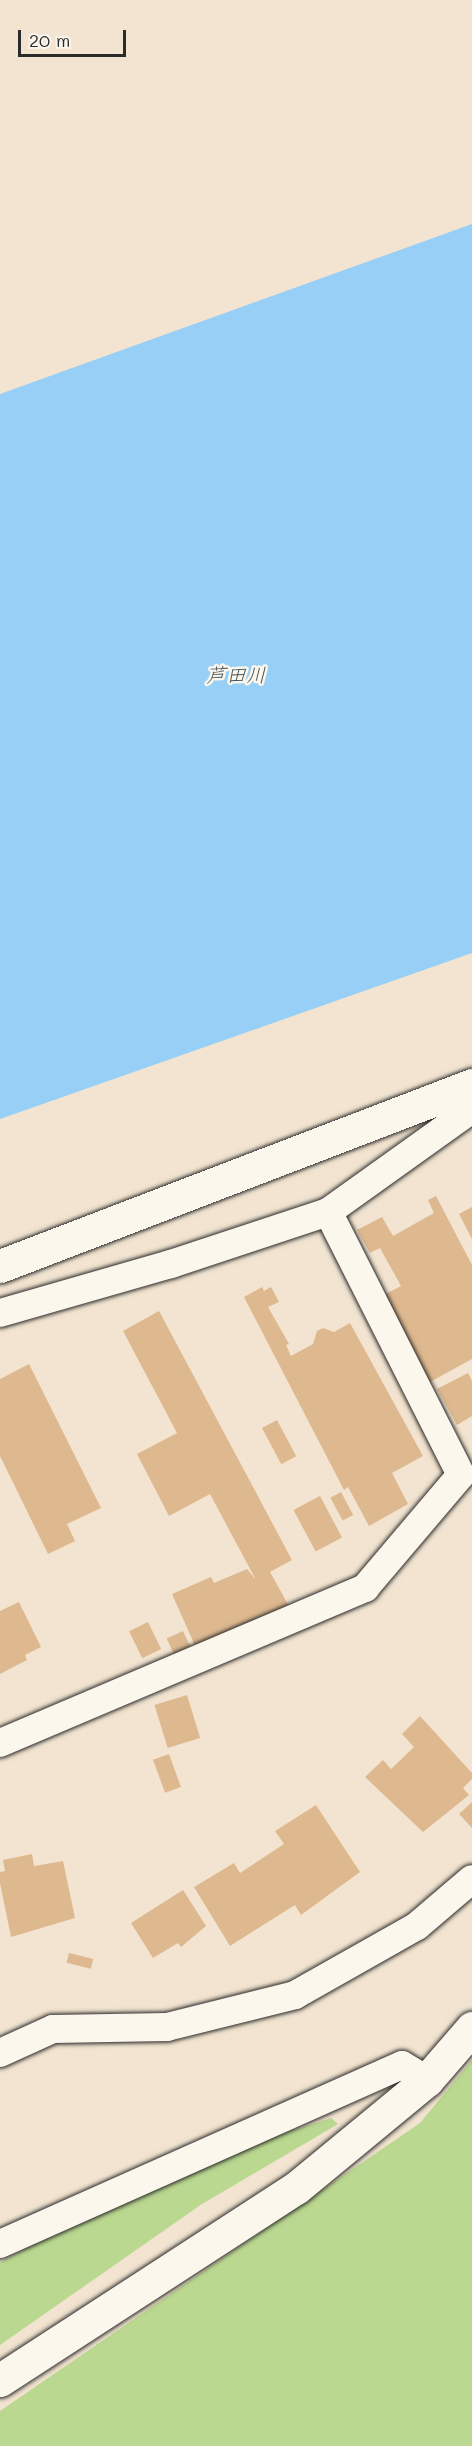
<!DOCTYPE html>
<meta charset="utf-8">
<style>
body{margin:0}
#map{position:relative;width:472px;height:2446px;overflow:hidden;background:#f2e4d0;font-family:Mali,"Klee One",sans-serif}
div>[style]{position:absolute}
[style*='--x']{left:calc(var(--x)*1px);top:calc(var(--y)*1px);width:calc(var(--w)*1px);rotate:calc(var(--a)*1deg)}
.green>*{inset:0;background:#bbd890}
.water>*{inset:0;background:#98cff7}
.building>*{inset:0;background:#deb990;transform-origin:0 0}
.roads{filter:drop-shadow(0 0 2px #2b2b2b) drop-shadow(0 0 2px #2b2b2b)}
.street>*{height:28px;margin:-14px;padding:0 14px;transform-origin:14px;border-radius:14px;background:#fbf7ec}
.secondary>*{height:33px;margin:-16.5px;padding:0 16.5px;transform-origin:16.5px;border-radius:16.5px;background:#fbf7ec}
span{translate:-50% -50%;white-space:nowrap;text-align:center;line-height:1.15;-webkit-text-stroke:5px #fbf7ec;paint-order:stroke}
.water-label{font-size:20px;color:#46545e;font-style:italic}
.scale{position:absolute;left:18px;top:30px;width:108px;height:27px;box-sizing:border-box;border:3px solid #2b2b2b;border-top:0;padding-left:8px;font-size:18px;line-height:21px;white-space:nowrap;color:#2b2b2b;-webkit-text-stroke:4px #fbf7ec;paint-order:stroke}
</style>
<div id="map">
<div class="green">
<div style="clip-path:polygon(472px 2060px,472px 2446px,0 2446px,0 2411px,420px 2123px)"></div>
<div style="clip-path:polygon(331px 2118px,338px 2124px,202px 2204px,0 2345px,0 2262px,193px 2162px)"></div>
</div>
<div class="water">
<div style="clip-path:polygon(472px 224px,472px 953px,0 1119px,0 394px)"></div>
</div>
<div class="building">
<div style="clip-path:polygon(436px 1196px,472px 1265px,472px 1359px,430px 1382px,382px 1296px,401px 1286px,380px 1248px,370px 1253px,357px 1230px,382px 1217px,393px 1236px,434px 1213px,428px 1200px)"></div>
<div style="clip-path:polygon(472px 1207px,472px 1239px,459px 1214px)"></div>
<div style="clip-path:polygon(262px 1287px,264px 1291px,271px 1287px,279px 1302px,268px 1307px,289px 1344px,286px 1345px,291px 1356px,313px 1344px,317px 1331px,323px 1328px,334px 1332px,350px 1323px,423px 1456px,392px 1473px,408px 1504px,369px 1526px,348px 1487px,344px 1490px,244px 1297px)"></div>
<div style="clip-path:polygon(159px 1311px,292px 1560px,270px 1572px,289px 1606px,196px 1648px,172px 1594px,211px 1577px,214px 1583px,247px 1569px,256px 1580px,210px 1494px,169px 1516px,137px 1454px,177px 1433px,123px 1331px)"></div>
<div style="clip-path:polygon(29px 1364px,101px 1508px,67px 1524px,75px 1541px,48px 1554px,0 1456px,0 1379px)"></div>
<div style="clip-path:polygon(468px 1373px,472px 1381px,472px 1416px,457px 1425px,437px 1389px)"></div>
<div style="left:277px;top:1420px;width:41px;height:17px;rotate:62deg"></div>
<div style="left:341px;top:1492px;width:26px;height:12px;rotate:62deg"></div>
<div style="left:320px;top:1496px;width:47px;height:30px;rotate:62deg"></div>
<div style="clip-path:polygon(19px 1602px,41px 1647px,25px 1655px,27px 1660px,0 1674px,0 1611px)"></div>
<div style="left:148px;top:1622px;width:30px;height:21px;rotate:64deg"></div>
<div style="left:183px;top:1631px;width:17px;height:18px;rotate:65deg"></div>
<div style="left:187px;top:1695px;width:45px;height:34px;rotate:73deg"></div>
<div style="clip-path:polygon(420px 1716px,472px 1773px,472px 1779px,463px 1788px,469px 1795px,423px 1832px,365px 1777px,383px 1760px,391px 1769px,414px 1747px,402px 1734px)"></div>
<div style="left:169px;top:1754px;width:35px;height:17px;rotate:70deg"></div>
<div style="clip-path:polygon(472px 1802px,472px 1828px,459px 1814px)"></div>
<div style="clip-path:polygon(316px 1805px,360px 1872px,301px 1915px,295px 1905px,230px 1946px,194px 1887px,234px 1863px,240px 1873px,284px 1844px,275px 1831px)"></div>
<div style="clip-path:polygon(32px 1854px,34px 1866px,63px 1861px,75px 1918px,11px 1937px,0 1883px,0 1872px,5px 1871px,3px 1860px)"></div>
<div style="clip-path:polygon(183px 1890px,206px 1926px,181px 1947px,178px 1943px,153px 1958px,131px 1923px)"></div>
<div style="left:69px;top:1953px;width:25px;height:10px;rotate:14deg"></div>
</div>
<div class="roads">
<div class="street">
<div style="--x:0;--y:1313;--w:178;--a:-16"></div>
<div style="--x:171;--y:1264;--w:165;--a:-18.3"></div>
<div style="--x:328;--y:1212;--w:177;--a:-35.6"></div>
<div style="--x:0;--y:1743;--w:397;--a:-23"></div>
<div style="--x:365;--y:1588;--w:148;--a:-49.7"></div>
<div style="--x:461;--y:1475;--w:295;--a:-116.8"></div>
<div style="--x:0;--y:2053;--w:58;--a:-24.4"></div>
<div style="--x:53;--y:2029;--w:114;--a:-1"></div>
<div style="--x:167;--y:2027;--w:132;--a:-14"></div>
<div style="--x:295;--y:1995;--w:140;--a:-29.5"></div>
<div style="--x:417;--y:1926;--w:72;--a:-40.5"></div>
<div style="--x:0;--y:2244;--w:440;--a:-24"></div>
<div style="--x:402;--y:2065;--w:29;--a:31"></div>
</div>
<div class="secondary">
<div style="--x:0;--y:1266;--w:506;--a:-20.98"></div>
<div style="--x:0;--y:2380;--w:353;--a:-33"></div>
<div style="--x:296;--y:2188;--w:170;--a:-39.5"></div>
<div style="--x:427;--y:2080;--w:69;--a:-49.1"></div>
</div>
</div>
<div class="water-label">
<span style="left:236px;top:674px">芦田川</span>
</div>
<div class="scale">20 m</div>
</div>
